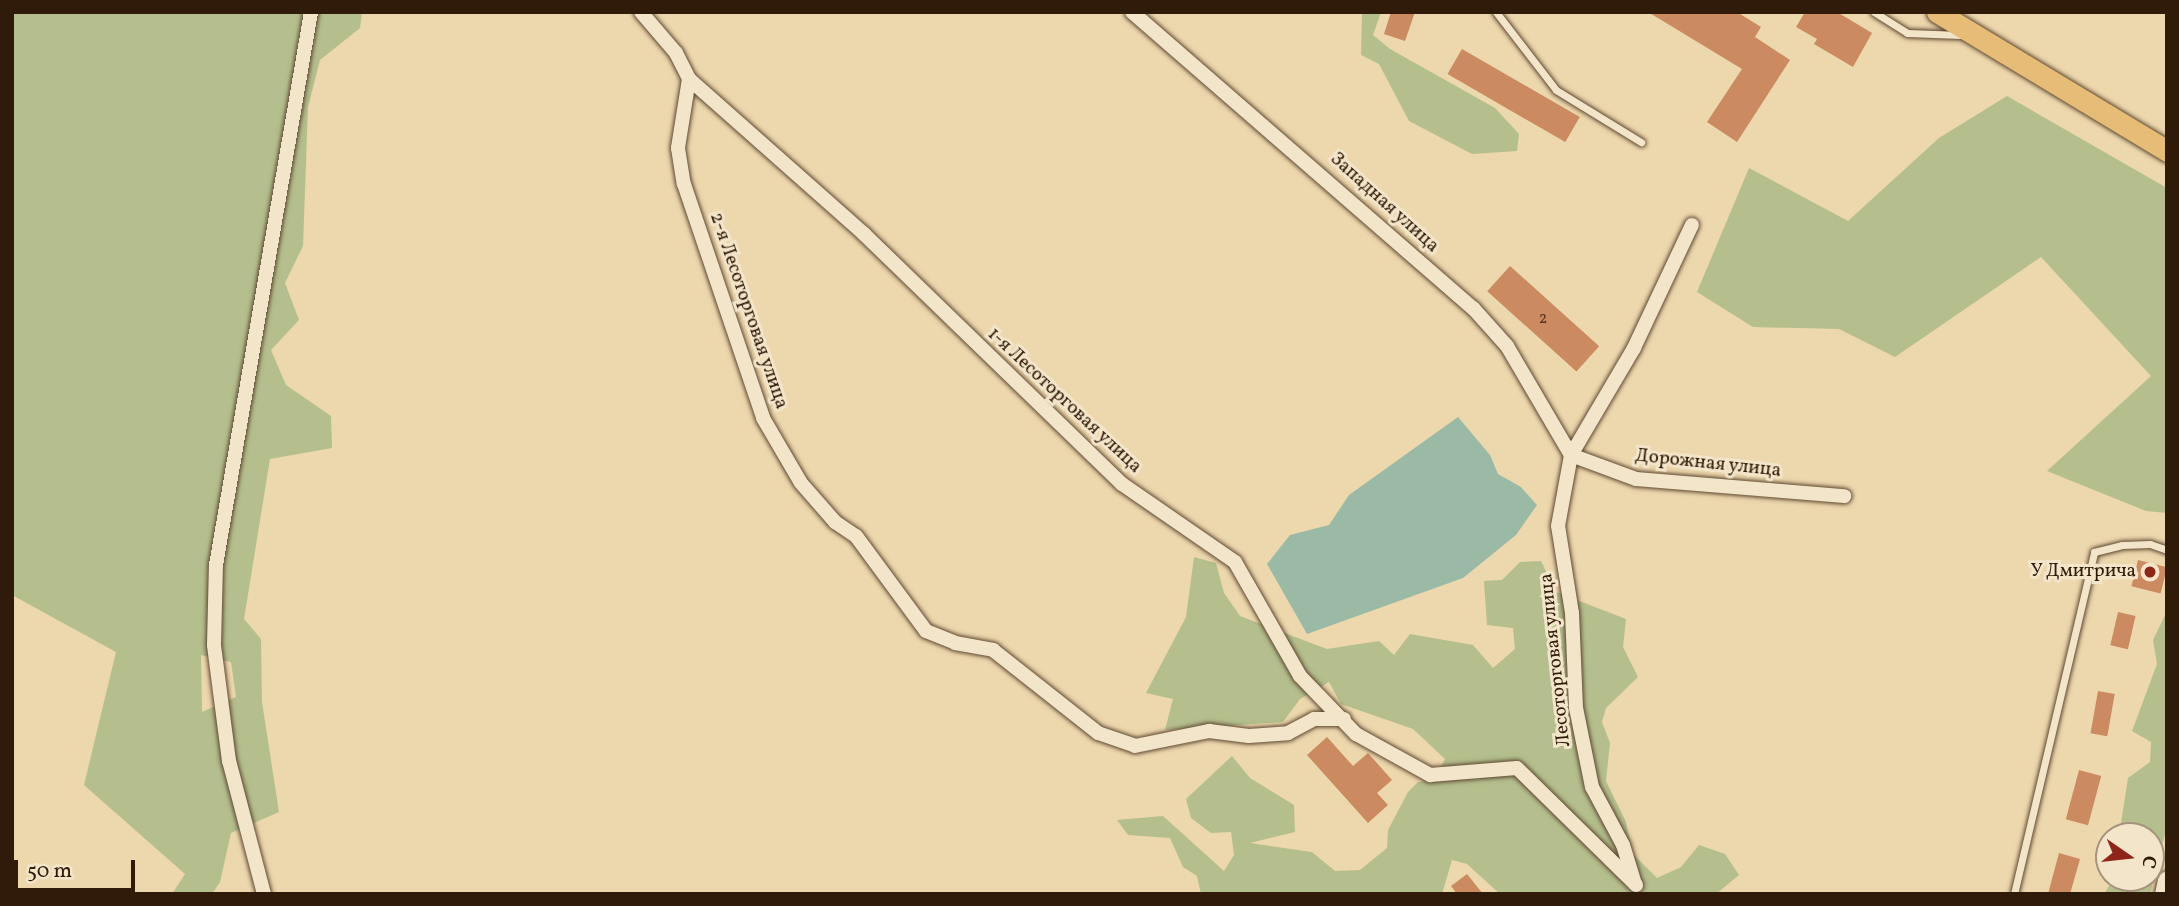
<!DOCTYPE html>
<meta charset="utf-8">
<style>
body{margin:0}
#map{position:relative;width:2179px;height:906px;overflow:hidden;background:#edd7ad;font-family:Vollkorn,serif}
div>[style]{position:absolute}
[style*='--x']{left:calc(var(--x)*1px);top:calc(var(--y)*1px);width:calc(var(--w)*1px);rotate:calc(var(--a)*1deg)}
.green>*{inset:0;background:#b4bf8d}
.water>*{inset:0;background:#9abaa6}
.building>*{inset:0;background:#cb8a5f;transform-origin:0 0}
.roads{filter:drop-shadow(0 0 2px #5f4932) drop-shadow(0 0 2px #5f4932)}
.lane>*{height:7px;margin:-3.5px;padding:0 3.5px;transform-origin:3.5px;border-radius:3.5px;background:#f3e5ca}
.street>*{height:14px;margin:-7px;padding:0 7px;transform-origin:7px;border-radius:7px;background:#f3e5ca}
.secondary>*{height:19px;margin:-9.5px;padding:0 9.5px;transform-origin:9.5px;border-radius:9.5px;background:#f3e5ca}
.primary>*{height:21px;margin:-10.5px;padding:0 10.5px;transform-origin:10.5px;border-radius:10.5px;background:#e6bc76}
.dots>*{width:19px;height:19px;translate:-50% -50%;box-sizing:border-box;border:4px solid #f3e5ca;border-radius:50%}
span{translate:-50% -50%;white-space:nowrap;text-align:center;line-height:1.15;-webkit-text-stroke:6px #f3e5ca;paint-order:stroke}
.number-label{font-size:16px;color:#57361e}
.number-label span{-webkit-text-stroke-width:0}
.street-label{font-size:19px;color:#301a09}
.poi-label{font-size:19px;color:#301a09}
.right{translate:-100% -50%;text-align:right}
.frame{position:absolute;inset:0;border:14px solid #301a09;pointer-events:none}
.north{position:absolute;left:2095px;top:822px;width:70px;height:70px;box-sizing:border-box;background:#f3e5ca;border:2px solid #a5947d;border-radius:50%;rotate:104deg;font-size:19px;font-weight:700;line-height:28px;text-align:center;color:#301a09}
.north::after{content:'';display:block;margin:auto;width:24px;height:32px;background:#8f2418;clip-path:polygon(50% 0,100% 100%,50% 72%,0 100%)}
.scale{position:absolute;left:14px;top:860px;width:121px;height:32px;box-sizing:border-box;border:4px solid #301a09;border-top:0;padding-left:9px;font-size:21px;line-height:24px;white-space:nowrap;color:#301a09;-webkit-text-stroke:5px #f3e5ca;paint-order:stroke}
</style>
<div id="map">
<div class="green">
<div style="clip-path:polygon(evenodd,12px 12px,362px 12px,360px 28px,320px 60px,308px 107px,303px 246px,285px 283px,299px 320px,271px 350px,286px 385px,331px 416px,332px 448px,270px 459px,244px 619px,261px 639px,262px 702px,279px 812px,231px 833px,220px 882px,212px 894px,172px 894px,185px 874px,84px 785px,116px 652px,12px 595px,12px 12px,201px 655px,231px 662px,236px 697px,202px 712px,201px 655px)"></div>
<div style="clip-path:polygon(1362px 12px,1381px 12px,1373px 35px,1390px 49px,1495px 108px,1519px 134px,1517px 151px,1472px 154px,1409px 121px,1379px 64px,1361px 55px)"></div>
<div style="clip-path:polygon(2007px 96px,2167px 188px,2167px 513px,2146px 511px,2047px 471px,2151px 376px,2041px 257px,1895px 357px,1839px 329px,1753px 327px,1697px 292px,1749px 168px,1848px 221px,1939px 138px)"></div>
<div style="clip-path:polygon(1194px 557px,1216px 563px,1224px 593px,1240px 616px,1327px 649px,1379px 641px,1394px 655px,1410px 634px,1473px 645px,1493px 668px,1515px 649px,1513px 628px,1487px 625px,1484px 581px,1502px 580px,1520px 562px,1541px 561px,1556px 592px,1626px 619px,1623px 647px,1638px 677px,1606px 708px,1602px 722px,1610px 743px,1606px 781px,1626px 822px,1633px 854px,1657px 878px,1681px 867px,1699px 845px,1725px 854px,1739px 875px,1716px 894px,1500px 894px,1467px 864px,1452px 860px,1442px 894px,1201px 894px,1197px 876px,1183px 867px,1170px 838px,1128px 835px,1117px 820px,1163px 816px,1224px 871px,1234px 855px,1231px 832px,1211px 833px,1191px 818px,1186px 799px,1232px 756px,1250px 778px,1294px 805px,1295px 832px,1250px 843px,1312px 852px,1335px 871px,1360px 870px,1387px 848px,1388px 830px,1408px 792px,1418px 782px,1435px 780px,1445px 759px,1413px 729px,1341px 704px,1329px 682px,1300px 699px,1283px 722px,1165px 730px,1173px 699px,1146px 693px,1186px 617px)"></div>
<div style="clip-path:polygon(2167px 611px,2167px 826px,2150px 894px,2104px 894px,2114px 878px,2151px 878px,2151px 836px,2119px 836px,2128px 778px,2150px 762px,2151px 742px,2132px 731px,2157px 664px,2153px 640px)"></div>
</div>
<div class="water">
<div style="clip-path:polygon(1458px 417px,1490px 455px,1498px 474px,1521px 487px,1537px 505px,1516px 535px,1463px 578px,1307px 634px,1267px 564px,1290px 535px,1329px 525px,1349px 495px)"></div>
</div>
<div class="building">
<div style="clip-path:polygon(1391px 12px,1415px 12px,1405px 41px,1384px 34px)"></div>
<div style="clip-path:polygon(1648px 12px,1737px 12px,1761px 27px,1755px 37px,1790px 60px,1737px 142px,1707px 122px,1742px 69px)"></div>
<div style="clip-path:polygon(1805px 12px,1837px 12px,1872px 33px,1853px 67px,1814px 44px,1817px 39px,1796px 27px)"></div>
<div style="left:1462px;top:49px;width:136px;height:29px;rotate:30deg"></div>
<div style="left:1510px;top:266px;width:120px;height:34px;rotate:42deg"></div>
<div style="left:2138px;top:560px;width:30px;height:27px;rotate:14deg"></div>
<div style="left:2118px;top:612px;width:18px;height:34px;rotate:13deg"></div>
<div style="left:2098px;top:691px;width:17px;height:43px;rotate:10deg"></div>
<div style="clip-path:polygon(1327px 737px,1353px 766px,1368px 753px,1392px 780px,1377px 793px,1388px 805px,1368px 823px,1307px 755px)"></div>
<div style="left:2079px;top:770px;width:23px;height:51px;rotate:15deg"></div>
<div style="clip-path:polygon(2059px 853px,2080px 859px,2070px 894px,2048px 894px)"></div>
<div style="clip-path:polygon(1467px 874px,1483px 894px,1457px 894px,1451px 886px)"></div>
</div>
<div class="roads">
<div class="lane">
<div style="--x:1496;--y:12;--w:98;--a:52.4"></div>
<div style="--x:1556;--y:90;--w:100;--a:31.5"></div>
<div style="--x:1874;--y:12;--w:39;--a:32"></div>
<div style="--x:1907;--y:33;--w:54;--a:2.1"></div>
<div style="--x:2014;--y:894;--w:351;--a:-76.8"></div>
<div style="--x:2094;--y:552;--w:29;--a:-14"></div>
<div style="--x:2122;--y:545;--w:28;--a:-2"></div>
<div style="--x:2150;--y:544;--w:18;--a:19"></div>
</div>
<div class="street">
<div style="--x:641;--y:12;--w:54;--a:49.5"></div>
<div style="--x:676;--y:53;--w:29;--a:63"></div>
<div style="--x:689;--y:79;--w:70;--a:99.1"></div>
<div style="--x:678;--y:148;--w:36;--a:81"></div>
<div style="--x:684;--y:184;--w:247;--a:71.3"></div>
<div style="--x:763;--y:418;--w:75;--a:59.7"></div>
<div style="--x:801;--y:483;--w:52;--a:48.9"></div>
<div style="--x:835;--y:522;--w:25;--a:34"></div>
<div style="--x:856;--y:536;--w:118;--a:53.6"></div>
<div style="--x:926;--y:631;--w:31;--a:22"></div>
<div style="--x:955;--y:643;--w:39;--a:10"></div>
<div style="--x:993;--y:650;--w:134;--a:38.3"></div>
<div style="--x:1098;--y:733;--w:39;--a:19"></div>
<div style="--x:1135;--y:746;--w:76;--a:-11.5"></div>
<div style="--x:1209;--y:731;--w:40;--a:7.1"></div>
<div style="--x:1249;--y:736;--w:39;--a:-4"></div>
<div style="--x:1288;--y:733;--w:30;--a:-28"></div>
<div style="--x:1314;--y:719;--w:30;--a:0"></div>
<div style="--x:1132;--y:12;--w:452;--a:41"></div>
<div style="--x:1473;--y:308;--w:51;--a:48.2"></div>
<div style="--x:1507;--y:346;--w:126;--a:59.6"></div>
<div style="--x:689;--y:79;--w:234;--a:41.5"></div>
<div style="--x:864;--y:234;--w:359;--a:44.1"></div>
<div style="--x:1122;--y:484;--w:137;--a:34.6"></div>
<div style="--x:1235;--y:562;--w:131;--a:60.3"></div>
<div style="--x:1300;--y:676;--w:81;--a:46"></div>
<div style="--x:1356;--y:734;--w:85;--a:29"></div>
<div style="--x:1430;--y:775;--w:87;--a:-4.6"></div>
<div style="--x:1517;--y:768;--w:167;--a:44.5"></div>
<div style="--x:1571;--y:455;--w:69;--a:20.3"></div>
<div style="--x:1636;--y:479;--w:209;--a:4.7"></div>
<div style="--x:1635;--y:884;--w:41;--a:-107.1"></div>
<div style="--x:1623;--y:845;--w:66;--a:-118.1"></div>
<div style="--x:1592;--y:787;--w:81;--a:-101.4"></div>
<div style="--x:1576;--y:708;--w:95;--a:-92.4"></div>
<div style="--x:1572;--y:613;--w:88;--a:-99.1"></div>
<div style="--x:1558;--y:526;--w:72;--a:-79.6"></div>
<div style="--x:1571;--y:455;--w:124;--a:-59.5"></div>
<div style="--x:1634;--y:348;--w:136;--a:-64.8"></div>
<div style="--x:264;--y:894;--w:138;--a:-104.7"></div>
<div style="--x:229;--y:761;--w:117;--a:-97.4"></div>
<div style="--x:214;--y:645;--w:80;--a:-88.6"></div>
<div style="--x:216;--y:565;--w:561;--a:-80.25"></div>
</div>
<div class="secondary">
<div style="--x:2164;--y:894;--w:14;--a:-78"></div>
</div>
<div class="primary">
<div style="--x:1937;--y:12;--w:269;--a:31.1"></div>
</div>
</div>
<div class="dots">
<div style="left:2150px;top:572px;background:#8f2418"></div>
</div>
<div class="number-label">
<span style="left:1543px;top:319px">2</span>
</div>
<div class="street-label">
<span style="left:1384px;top:203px;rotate:42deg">Западная улица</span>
<span style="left:748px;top:311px;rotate:71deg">2-я Лесоторговая улица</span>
<span style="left:1064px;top:401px;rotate:43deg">1-я Лесоторговая улица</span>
<span style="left:1708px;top:464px;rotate:6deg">Дорожная улица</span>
<span style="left:1556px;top:660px;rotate:-96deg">Лесоторговая улица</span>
</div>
<div class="poi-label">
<span class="right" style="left:2136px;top:572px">У Дмитрича</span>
</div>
<div class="frame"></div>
<div class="north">С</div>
<div class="scale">50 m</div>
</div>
